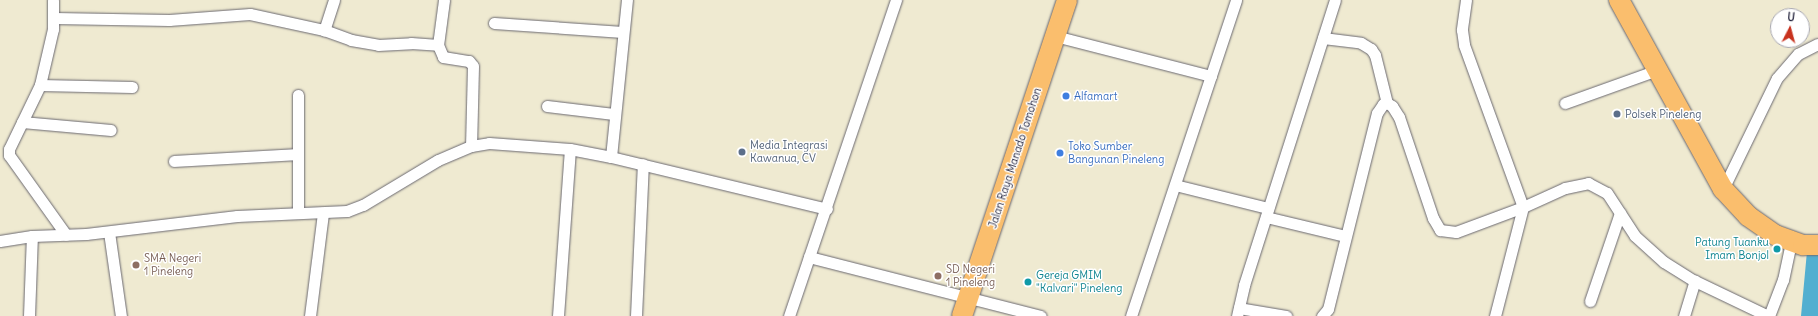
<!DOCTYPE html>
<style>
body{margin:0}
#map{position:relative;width:1818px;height:316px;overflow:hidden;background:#efead1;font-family:Delius,sans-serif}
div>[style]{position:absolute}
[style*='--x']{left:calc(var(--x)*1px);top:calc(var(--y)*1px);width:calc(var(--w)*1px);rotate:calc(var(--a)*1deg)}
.river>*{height:23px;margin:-11.5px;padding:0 11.5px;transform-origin:11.5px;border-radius:11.5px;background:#52afd0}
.roads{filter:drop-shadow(0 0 1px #6a6870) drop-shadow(0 0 1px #6a6870)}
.street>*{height:11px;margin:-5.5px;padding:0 5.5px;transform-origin:5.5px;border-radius:5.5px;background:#fff}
.highway>*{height:20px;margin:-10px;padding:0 10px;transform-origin:10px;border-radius:10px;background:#fabe6d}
.dots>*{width:11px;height:11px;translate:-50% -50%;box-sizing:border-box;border:2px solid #fff;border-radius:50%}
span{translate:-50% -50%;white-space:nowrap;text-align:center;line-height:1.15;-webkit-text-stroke:3px #fff;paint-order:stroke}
.shop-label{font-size:11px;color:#366cbe}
.left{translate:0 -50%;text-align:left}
.service-label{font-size:11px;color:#4e5e75}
.street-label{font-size:11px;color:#22223b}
.culture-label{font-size:11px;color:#0d838f}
.right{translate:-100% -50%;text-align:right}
.education-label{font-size:11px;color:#785e54}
.north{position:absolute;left:1770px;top:8px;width:40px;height:40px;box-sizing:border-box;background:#fff;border:1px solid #a7a7b1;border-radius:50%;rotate:6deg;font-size:11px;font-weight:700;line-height:16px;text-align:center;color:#22223b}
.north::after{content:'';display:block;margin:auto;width:14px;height:18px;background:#c8321e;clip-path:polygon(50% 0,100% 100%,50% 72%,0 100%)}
</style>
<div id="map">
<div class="river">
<div style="--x:1812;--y:316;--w:65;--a:-84.7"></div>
</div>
<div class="roads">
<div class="street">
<div style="--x:53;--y:0;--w:29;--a:90"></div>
<div style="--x:53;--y:29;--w:57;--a:103.1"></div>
<div style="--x:40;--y:85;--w:71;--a:115.8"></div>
<div style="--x:9;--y:149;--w:6;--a:90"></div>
<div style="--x:9;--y:155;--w:98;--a:54.5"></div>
<div style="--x:334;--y:0;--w:32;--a:108"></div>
<div style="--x:324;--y:30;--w:29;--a:20"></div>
<div style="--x:351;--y:40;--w:27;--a:10"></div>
<div style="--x:378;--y:45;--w:33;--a:-3"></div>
<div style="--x:411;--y:43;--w:27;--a:4"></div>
<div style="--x:438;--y:45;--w:13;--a:67"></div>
<div style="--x:443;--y:57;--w:26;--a:9"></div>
<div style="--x:469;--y:61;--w:6;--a:51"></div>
<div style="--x:473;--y:66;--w:80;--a:91.4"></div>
<div style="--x:1466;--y:0;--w:30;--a:98"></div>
<div style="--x:1462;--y:30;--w:15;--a:82"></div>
<div style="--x:1464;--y:45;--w:172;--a:70"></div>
<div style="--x:1523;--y:207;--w:113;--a:104.4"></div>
<div style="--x:54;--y:18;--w:115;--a:1"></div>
<div style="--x:169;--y:20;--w:81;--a:-4.2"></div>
<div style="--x:250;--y:14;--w:76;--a:12.2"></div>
<div style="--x:494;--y:23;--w:129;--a:4"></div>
<div style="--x:1055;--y:36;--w:161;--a:14.4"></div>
<div style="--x:1323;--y:38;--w:38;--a:7"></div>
<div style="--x:1361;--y:43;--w:12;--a:31"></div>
<div style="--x:1371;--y:49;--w:7;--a:56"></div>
<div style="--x:1375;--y:55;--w:49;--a:76"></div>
<div style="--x:438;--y:45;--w:45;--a:-82.4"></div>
<div style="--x:40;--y:85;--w:92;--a:1.2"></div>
<div style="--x:298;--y:95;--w:117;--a:90"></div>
<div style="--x:1565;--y:103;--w:98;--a:-19.7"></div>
<div style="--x:547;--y:106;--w:67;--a:6.8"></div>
<div style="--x:22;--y:122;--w:89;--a:5.1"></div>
<div style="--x:611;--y:157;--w:158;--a:-84.2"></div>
<div style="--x:174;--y:161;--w:124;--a:-3.2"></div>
<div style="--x:1175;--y:185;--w:96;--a:13.9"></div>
<div style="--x:1723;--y:189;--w:123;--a:-64.1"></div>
<div style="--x:1777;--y:78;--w:32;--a:-49"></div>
<div style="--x:1798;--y:54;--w:22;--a:-27"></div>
<div style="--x:1266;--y:217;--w:81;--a:13.5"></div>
<div style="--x:109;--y:232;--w:85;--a:81.9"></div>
<div style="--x:0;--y:241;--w:32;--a:-9"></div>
<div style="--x:32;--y:236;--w:54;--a:-2.1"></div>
<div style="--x:86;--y:234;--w:152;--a:-6.8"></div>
<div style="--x:237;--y:216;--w:110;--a:-2.6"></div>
<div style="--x:347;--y:211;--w:17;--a:-21"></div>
<div style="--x:363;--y:205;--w:87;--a:-31"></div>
<div style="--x:438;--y:160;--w:36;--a:-23"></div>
<div style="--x:471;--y:146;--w:18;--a:-9"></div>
<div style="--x:489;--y:143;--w:81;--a:4.2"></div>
<div style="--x:570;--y:149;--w:42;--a:11"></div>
<div style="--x:611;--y:157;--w:222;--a:13.5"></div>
<div style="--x:809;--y:257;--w:239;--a:14.3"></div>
<div style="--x:1590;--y:301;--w:93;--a:-71.2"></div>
<div style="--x:1239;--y:308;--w:48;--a:9.7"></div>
<div style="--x:29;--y:316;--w:80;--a:-87.9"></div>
<div style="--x:310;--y:316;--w:104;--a:-82.8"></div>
<div style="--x:558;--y:316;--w:167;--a:-85.9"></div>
<div style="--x:636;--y:316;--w:152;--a:-87.4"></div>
<div style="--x:789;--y:316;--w:334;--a:-71.3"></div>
<div style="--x:1131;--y:316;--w:333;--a:-71.6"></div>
<div style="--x:1237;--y:316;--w:32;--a:-77"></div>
<div style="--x:1244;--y:285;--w:299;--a:-72.3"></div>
<div style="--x:1322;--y:316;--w:9;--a:-49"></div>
<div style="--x:1328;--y:309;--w:202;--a:-76"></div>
<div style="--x:1377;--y:113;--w:11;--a:-56"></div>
<div style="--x:1383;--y:104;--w:4;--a:-14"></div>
<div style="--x:1387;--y:103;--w:6;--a:31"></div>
<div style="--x:1392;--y:106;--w:13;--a:58"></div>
<div style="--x:1399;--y:117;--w:107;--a:71.4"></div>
<div style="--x:1433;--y:218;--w:14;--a:60"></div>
<div style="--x:1440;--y:230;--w:16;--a:7"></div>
<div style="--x:1456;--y:232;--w:72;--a:-20.5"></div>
<div style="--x:1523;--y:207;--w:46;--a:-24.3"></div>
<div style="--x:1565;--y:188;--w:24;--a:-12"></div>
<div style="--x:1588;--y:183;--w:21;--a:28"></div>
<div style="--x:1607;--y:193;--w:51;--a:56.9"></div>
<div style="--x:1635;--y:236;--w:39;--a:42"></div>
<div style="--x:1664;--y:262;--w:36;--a:32"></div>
<div style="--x:1695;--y:281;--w:81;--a:25.6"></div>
<div style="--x:1684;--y:316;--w:37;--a:-73"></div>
<div style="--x:1769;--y:316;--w:39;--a:-69"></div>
<div style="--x:1783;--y:280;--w:39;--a:-78"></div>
</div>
<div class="highway">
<div style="--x:1619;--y:0;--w:216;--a:61.2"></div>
<div style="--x:1723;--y:189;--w:37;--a:47"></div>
<div style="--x:1748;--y:216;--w:33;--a:35"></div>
<div style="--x:1775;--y:235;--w:30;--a:20"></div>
<div style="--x:1803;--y:245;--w:15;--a:0"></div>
<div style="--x:962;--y:316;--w:333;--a:-71.6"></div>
</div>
</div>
<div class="dots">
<div style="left:1066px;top:96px;background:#3f7fe0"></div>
<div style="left:1617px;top:114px;background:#5c6f8a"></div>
<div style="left:742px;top:152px;background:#5c6f8a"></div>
<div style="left:1060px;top:153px;background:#3f7fe0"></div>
<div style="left:1777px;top:249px;background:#0f9aa8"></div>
<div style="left:136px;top:265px;background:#8d6e63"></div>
<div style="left:938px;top:276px;background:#8d6e63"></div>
<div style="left:1028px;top:282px;background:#0f9aa8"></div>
</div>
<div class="shop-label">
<span class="left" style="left:1074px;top:96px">Alfamart</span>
<span class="left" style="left:1068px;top:153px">Toko Sumber<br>Bangunan Pineleng</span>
</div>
<div class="service-label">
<span class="left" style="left:1625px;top:114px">Polsek Pineleng</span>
<span class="left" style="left:750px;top:152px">Media Integrasi<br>Kawanua, CV</span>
</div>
<div class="street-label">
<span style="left:1015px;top:158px;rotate:-72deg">Jalan Raya Manado Tomohon</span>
</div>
<div class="culture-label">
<span class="right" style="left:1769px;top:249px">Patung Tuanku<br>Imam Bonjol</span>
<span class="left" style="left:1036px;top:282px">Gereja GMIM<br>"Kalvari" Pineleng</span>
</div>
<div class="education-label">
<span class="left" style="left:144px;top:265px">SMA Negeri<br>1 Pineleng</span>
<span class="left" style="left:946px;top:276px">SD Negeri<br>1 Pineleng</span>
</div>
<div class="north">U</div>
</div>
